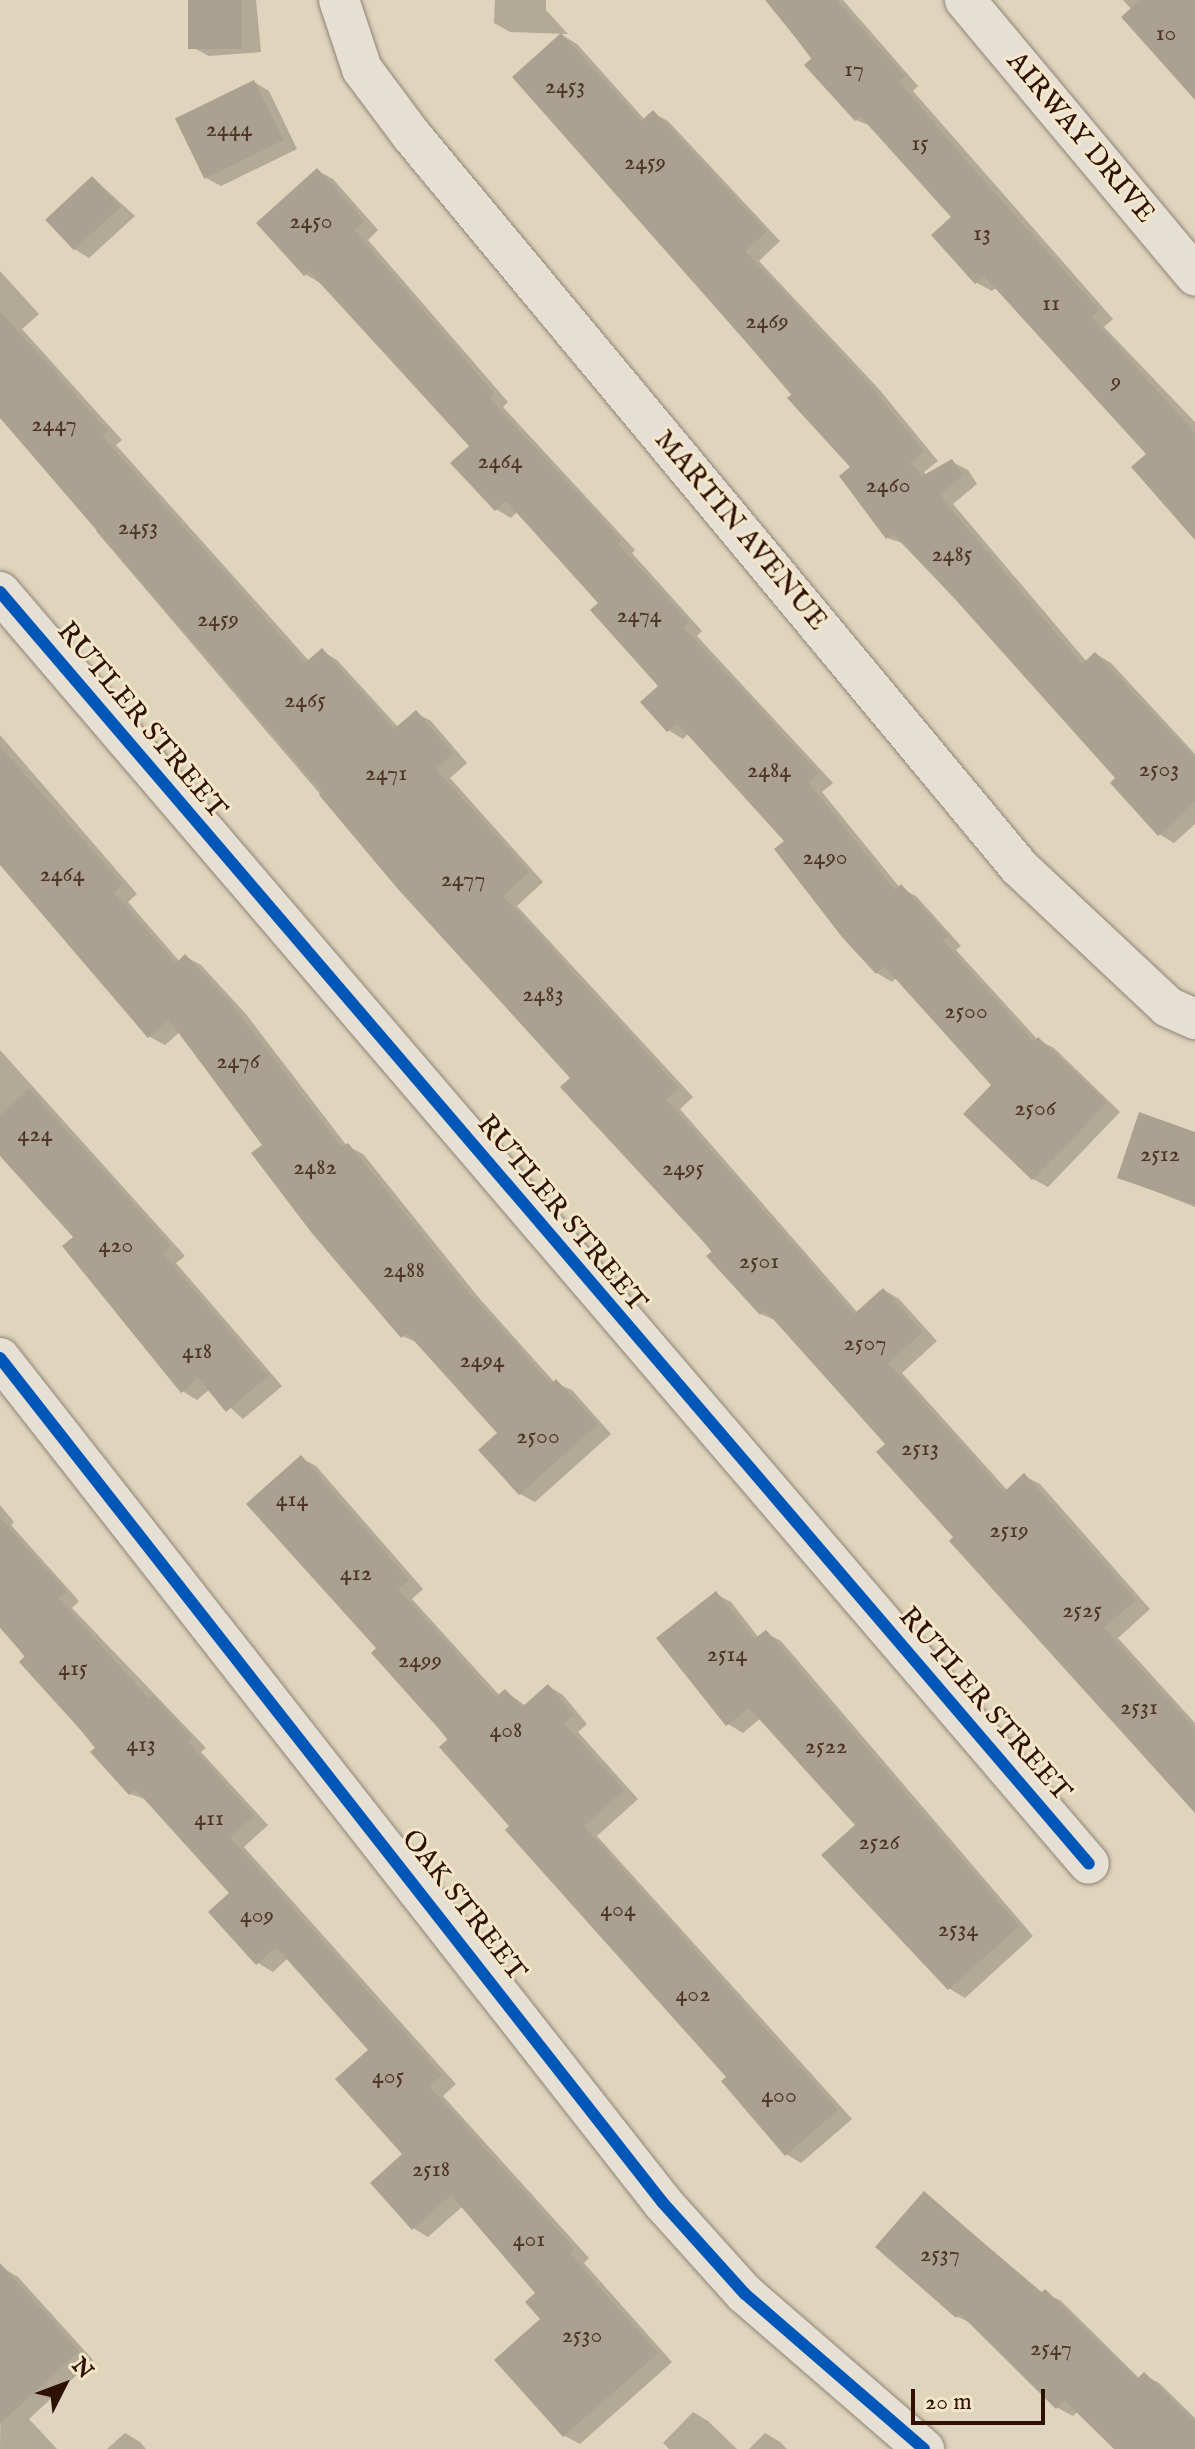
<!DOCTYPE html>
<style>
body{margin:0}
#map{position:relative;width:1195px;height:2449px;overflow:hidden;background:#dfd4bc;font-family:"IM FELL English",serif}
div>[style]{position:absolute}
[style*='--x']{left:calc(var(--x)*1px);top:calc(var(--y)*1px);width:calc(var(--w)*1px);rotate:calc(var(--a)*1deg)}
.shadow>*{inset:0;background:#0003}
.building>*{inset:0;background:#aba191;transform-origin:0 0}
.roads{filter:drop-shadow(0 0 2px #908576) drop-shadow(0 0 2px #908576)}
.minor>*{height:40px;margin:-20px;padding:0 20px;transform-origin:20px;border-radius:20px;background:#e5dfd4}
.cycleway>*{height:12px;margin:-6px;padding:0 6px;transform-origin:6px;border-radius:6px;background:#0057b8}
span{translate:-50% -50%;white-space:nowrap;text-align:center;line-height:1.15;-webkit-text-stroke:6px #f4e6ca;paint-order:stroke}
.number-label{font-size:24px;color:#4e3526}
.number-label span{-webkit-text-stroke-width:0}
.street-label{font-size:28px;color:#2f1102}
.north{position:absolute;left:24px;top:2345px;width:80px;height:80px;-webkit-text-stroke:6px #f4e6ca;paint-order:stroke;rotate:48deg;font-size:22px;font-weight:700;line-height:32px;text-align:center;color:#2f1102}
.north::after{content:'';display:block;margin:auto;width:28px;height:36px;background:#2f1102;clip-path:polygon(50% 0,100% 100%,50% 72%,0 100%)}
.scale{position:absolute;left:911px;top:2389px;width:134px;height:36px;box-sizing:border-box;border:4px solid #2f1102;border-top:0;padding-left:10px;font-size:24px;line-height:28px;white-space:nowrap;color:#2f1102;-webkit-text-stroke:6px #f4e6ca;paint-order:stroke}
</style>
<div id="map">
<div class="shadow">
<div style="clip-path:polygon(190px 0,256px 0,261px 52px,209px 56px,194px 48px)"></div>
<div style="clip-path:polygon(495px 0,546px 0,546px 10px,568px 34px,510px 32px,494px 23px)"></div>
<div style="clip-path:polygon(768px 0,843px 0,918px 86px,913px 91px,1113px 319px,1104px 327px,1195px 422px,1195px 532px,1149px 454px,997px 287px,992px 291px,977px 283px,934px 235px,954px 217px,873px 127px,856px 120px)"></div>
<div style="clip-path:polygon(1123px 0,1195px 0,1195px 96px,1132px 10px)"></div>
<div style="clip-path:polygon(562px 35px,577px 44px,645px 120px,653px 113px,668px 121px,780px 241px,759px 261px,878px 388px,938px 461px,924px 472px,927px 476px,952px 462px,968px 470px,977px 484px,953px 504px,1087px 662px,1096px 654px,1111px 663px,1195px 754px,1195px 824px,1174px 843px,1159px 834px,1118px 778px,905px 544px,887px 538px,853px 467px,722px 314px)"></div>
<div style="clip-path:polygon(254px 82px,269px 91px,297px 149px,221px 186px,206px 178px)"></div>
<div style="clip-path:polygon(318px 171px,333px 179px,378px 230px,368px 240px,508px 402px,503px 407px,635px 550px,632px 553px,702px 631px,697px 636px,833px 783px,822px 792px,900px 888px,916px 896px,961px 946px,956px 950px,1038px 1040px,1054px 1048px,1120px 1112px,1048px 1187px,1033px 1179px,994px 1085px,897px 977px,892px 982px,877px 973px,786px 841px,689px 733px,683px 739px,668px 730px,661px 686px,601px 603px,518px 511px,511px 518px,496px 509px,472px 446px,320px 283px,305px 274px)"></div>
<div style="clip-path:polygon(93px 178px,135px 216px,89px 258px,74px 249px)"></div>
<div style="clip-path:polygon(0 271px,39px 314px,22px 329px,122px 440px,116px 445px,310px 662px,322px 651px,337px 660px,399px 728px,416px 713px,431px 721px,467px 763px,450px 778px,543px 882px,517px 906px,693px 1097px,680px 1109px,858px 1313px,884px 1290px,899px 1299px,937px 1341px,902px 1373px,1008px 1491px,1024px 1476px,1040px 1484px,1150px 1609px,1118px 1638px,1195px 1723px,1195px 1812px,956px 1537px,888px 1444px,777px 1321px,761px 1314px,573px 1078px,399px 887px,96px 531px,100px 526px,0 418px)"></div>
<div style="clip-path:polygon(0 735px,137px 894px,128px 902px,180px 962px,186px 957px,201px 965px,245px 1013px,347px 1146px,363px 1154px,479px 1298px,555px 1383px,572px 1390px,611px 1434px,535px 1502px,520px 1494px,499px 1433px,419px 1343px,402px 1336px,180px 1032px,165px 1045px,150px 1037px,0 859px)"></div>
<div style="clip-path:polygon(0 1050px,185px 1256px,176px 1263px,282px 1386px,243px 1419px,210px 1389px,197px 1400px,182px 1391px,76px 1237px,0 1153px)"></div>
<div style="clip-path:polygon(1195px 1134px,1195px 1207px,1119px 1177px)"></div>
<div style="clip-path:polygon(301px 1458px,316px 1466px,423px 1589px,412px 1599px,500px 1696px,505px 1691px,526px 1706px,548px 1686px,563px 1695px,587px 1724px,578px 1732px,638px 1799px,597px 1836px,852px 2119px,801px 2163px,786px 2154px,729px 2077px,512px 1827px,379px 1648px)"></div>
<div style="clip-path:polygon(0 1505px,14px 1522px,11px 1525px,79px 1601px,72px 1608px,206px 1748px,201px 1752px,268px 1825px,244px 1847px,456px 2084px,443px 2096px,589px 2258px,584px 2263px,672px 2362px,580px 2444px,565px 2436px,497px 2360px,543px 2319px,538px 2293px,463px 2206px,428px 2237px,413px 2228px,405px 2154px,371px 2050px,288px 1958px,273px 1972px,258px 1963px,232px 1893px,148px 1800px,130px 1794px,0 1625px)"></div>
<div style="clip-path:polygon(716px 1594px,731px 1602px,759px 1638px,766px 1633px,781px 1641px,1033px 1936px,965px 1998px,950px 1989px,824px 1855px,857px 1825px,761px 1718px,743px 1733px,728px 1724px)"></div>
<div style="clip-path:polygon(925px 2194px,1043px 2293px,1060px 2300px,1140px 2379px,1144px 2375px,1159px 2383px,1195px 2418px,1195px 2449px,1117px 2449px,1078px 2411px,1073px 2416px,1058px 2408px,973px 2324px,958px 2317px,878px 2247px)"></div>
<div style="clip-path:polygon(3px 2268px,18px 2277px,93px 2360px,29px 2419px,57px 2449px,0 2449px)"></div>
<div style="clip-path:polygon(693px 2412px,708px 2421px,737px 2449px,669px 2449px,663px 2443px)"></div>
<div style="clip-path:polygon(125px 2433px,140px 2442px,146px 2449px,107px 2449px)"></div>
<div style="clip-path:polygon(765px 2433px,780px 2442px,787px 2449px,749px 2449px)"></div>
</div>
<div class="building">
<div style="left:188px;top:0;width:54px;height:49px"></div>
<div style="clip-path:polygon(765px 0,836px 0,905px 76px,899px 81px,961px 155px,1099px 310px,1091px 317px,1195px 433px,1195px 540px,1131px 467px,1146px 454px,984px 276px,975px 284px,931px 235px,951px 217px,860px 116px,855px 121px,804px 65px,812px 58px)"></div>
<div style="clip-path:polygon(1140px 0,1195px 0,1195px 100px,1121px 17px)"></div>
<div style="clip-path:polygon(561px 33px,641px 121px,653px 110px,767px 232px,745px 251px,863px 377px,924px 451px,910px 463px,922px 476px,952px 459px,963px 475px,939px 495px,1082px 664px,1095px 652px,1195px 758px,1195px 802px,1158px 836px,1110px 783px,1115px 778px,955px 599px,893px 534px,886px 539px,839px 476px,850px 467px,787px 398px,792px 394px,512px 77px)"></div>
<div style="left:254px;top:80px;width:67px;height:88px;rotate:64deg"></div>
<div style="clip-path:polygon(317px 168px,365px 221px,354px 230px,494px 393px,489px 398px,622px 541px,618px 544px,689px 622px,683px 627px,819px 773px,808px 782px,895px 890px,901px 884px,948px 936px,943px 941px,1034px 1042px,1038px 1037px,1107px 1103px,1032px 1180px,963px 1114px,991px 1085px,884px 966px,876px 974px,842px 937px,774px 849px,784px 841px,677px 723px,667px 732px,640px 702px,658px 686px,590px 610px,598px 603px,506px 501px,495px 511px,450px 463px,469px 446px,309px 271px,304px 276px,256px 223px)"></div>
<div style="left:92px;top:176px;width:42px;height:64px;rotate:47deg"></div>
<div style="clip-path:polygon(0 311px,108px 431px,102px 436px,305px 663px,322px 648px,394px 729px,416px 710px,453px 753px,436px 769px,529px 872px,503px 896px,679px 1088px,666px 1099px,854px 1314px,883px 1288px,923px 1332px,888px 1363px,1004px 1492px,1024px 1473px,1136px 1600px,1104px 1628px,1195px 1729px,1195px 1813px,949px 1541px,953px 1537px,876px 1452px,885px 1444px,765px 1310px,760px 1315px,706px 1256px,712px 1251px,560px 1087px,570px 1078px,397px 888px,319px 795px,322px 792px,0 418px)"></div>
<div style="clip-path:polygon(0 747px,123px 884px,114px 893px,176px 963px,185px 954px,230px 1002px,342px 1147px,348px 1143px,464px 1287px,551px 1384px,556px 1379px,598px 1424px,519px 1495px,478px 1450px,497px 1433px,407px 1333px,401px 1338px,311px 1232px,251px 1153px,262px 1145px,169px 1020px,148px 1038px,0 865px)"></div>
<div style="clip-path:polygon(29px 1089px,171px 1246px,163px 1254px,268px 1376px,226px 1412px,198px 1378px,181px 1393px,62px 1246px,73px 1237px,0 1156px,0 1115px)"></div>
<div style="clip-path:polygon(1139px 1112px,1195px 1132px,1195px 1205px,1117px 1178px)"></div>
<div style="clip-path:polygon(301px 1455px,409px 1580px,398px 1589px,496px 1697px,505px 1689px,522px 1707px,548px 1684px,574px 1715px,564px 1723px,624px 1790px,584px 1826px,838px 2110px,785px 2156px,721px 2081px,726px 2077px,505px 1830px,509px 1826px,439px 1747px,448px 1739px,371px 1653px,376px 1648px,246px 1504px)"></div>
<div style="clip-path:polygon(0 1518px,66px 1591px,58px 1598px,149px 1699px,153px 1695px,192px 1738px,188px 1742px,254px 1816px,230px 1837px,442px 2075px,429px 2086px,575px 2249px,570px 2254px,658px 2353px,563px 2437px,494px 2360px,540px 2319px,525px 2302px,535px 2293px,451px 2195px,412px 2230px,370px 2183px,402px 2154px,335px 2079px,368px 2050px,276px 1947px,256px 1965px,208px 1912px,229px 1893px,135px 1789px,129px 1795px,90px 1752px,96px 1747px,19px 1662px,25px 1656px,0 1628px)"></div>
<div style="clip-path:polygon(716px 1591px,754px 1639px,766px 1630px,1019px 1926px,948px 1990px,821px 1855px,855px 1825px,749px 1708px,726px 1726px,656px 1638px)"></div>
<div style="clip-path:polygon(924px 2191px,1041px 2293px,1045px 2289px,1137px 2379px,1144px 2372px,1195px 2422px,1195px 2449px,1114px 2449px,1065px 2401px,1056px 2409px,960px 2314px,956px 2318px,875px 2247px)"></div>
<div style="clip-path:polygon(0 2263px,79px 2351px,0 2424px)"></div>
</div>
<div class="roads">
<div class="minor">
<div style="--x:339;--y:0;--w:73;--a:71.6"></div>
<div style="--x:362;--y:69;--w:84;--a:53.3"></div>
<div style="--x:412;--y:136;--w:950;--a:50.29"></div>
<div style="--x:1019;--y:867;--w:204;--a:43.2"></div>
<div style="--x:1168;--y:1007;--w:30;--a:24"></div>
<div style="--x:965;--y:0;--w:359;--a:50.1"></div>
<div style="--x:0;--y:592;--w:1674;--a:49.43"></div>
<div style="--x:0;--y:1358;--w:1074;--a:51.88"></div>
<div style="--x:663;--y:2203;--w:122;--a:48"></div>
<div style="--x:745;--y:2294;--w:237;--a:40.9"></div>
</div>
</div>
<div class="cycleway">
<div style="--x:0;--y:592;--w:1674;--a:49.43"></div>
<div style="--x:0;--y:1358;--w:1074;--a:51.88"></div>
<div style="--x:663;--y:2203;--w:122;--a:48"></div>
<div style="--x:745;--y:2294;--w:237;--a:40.9"></div>
</div>
<div class="number-label">
<span style="left:1166px;top:34px">10</span>
<span style="left:854px;top:70px">17</span>
<span style="left:565px;top:87px">2453</span>
<span style="left:229px;top:130px">2444</span>
<span style="left:920px;top:144px">15</span>
<span style="left:645px;top:163px">2459</span>
<span style="left:311px;top:222px">2450</span>
<span style="left:982px;top:234px">13</span>
<span style="left:1051px;top:304px">11</span>
<span style="left:767px;top:322px">2469</span>
<span style="left:1116px;top:382px">9</span>
<span style="left:54px;top:425px">2447</span>
<span style="left:500px;top:462px">2464</span>
<span style="left:888px;top:486px">2460</span>
<span style="left:138px;top:528px">2453</span>
<span style="left:952px;top:555px">2485</span>
<span style="left:639px;top:616px">2474</span>
<span style="left:218px;top:620px">2459</span>
<span style="left:305px;top:701px">2465</span>
<span style="left:1159px;top:770px">2503</span>
<span style="left:769px;top:771px">2484</span>
<span style="left:386px;top:774px">2471</span>
<span style="left:825px;top:858px">2490</span>
<span style="left:62px;top:875px">2464</span>
<span style="left:463px;top:880px">2477</span>
<span style="left:543px;top:995px">2483</span>
<span style="left:966px;top:1012px">2500</span>
<span style="left:238px;top:1062px">2476</span>
<span style="left:1035px;top:1109px">2506</span>
<span style="left:35px;top:1135px">424</span>
<span style="left:1160px;top:1155px">2512</span>
<span style="left:315px;top:1168px">2482</span>
<span style="left:683px;top:1169px">2495</span>
<span style="left:116px;top:1246px">420</span>
<span style="left:759px;top:1262px">2501</span>
<span style="left:404px;top:1271px">2488</span>
<span style="left:865px;top:1344px">2507</span>
<span style="left:197px;top:1352px">418</span>
<span style="left:482px;top:1361px">2494</span>
<span style="left:538px;top:1437px">2500</span>
<span style="left:920px;top:1449px">2513</span>
<span style="left:292px;top:1500px">414</span>
<span style="left:1009px;top:1531px">2519</span>
<span style="left:356px;top:1574px">412</span>
<span style="left:1082px;top:1611px">2525</span>
<span style="left:727px;top:1655px">2514</span>
<span style="left:420px;top:1661px">2499</span>
<span style="left:73px;top:1669px">415</span>
<span style="left:1139px;top:1708px">2531</span>
<span style="left:506px;top:1731px">408</span>
<span style="left:141px;top:1745px">413</span>
<span style="left:826px;top:1747px">2522</span>
<span style="left:209px;top:1819px">411</span>
<span style="left:879px;top:1843px">2526</span>
<span style="left:618px;top:1910px">404</span>
<span style="left:257px;top:1916px">409</span>
<span style="left:958px;top:1930px">2534</span>
<span style="left:693px;top:1995px">402</span>
<span style="left:388px;top:2077px">405</span>
<span style="left:779px;top:2096px">400</span>
<span style="left:431px;top:2170px">2518</span>
<span style="left:529px;top:2240px">401</span>
<span style="left:940px;top:2255px">2537</span>
<span style="left:582px;top:2336px">2530</span>
<span style="left:1051px;top:2349px">2547</span>
</div>
<div class="street-label">
<span style="left:1080px;top:138px;rotate:50deg">AIRWAY DRIVE</span>
<span style="left:740px;top:531px;rotate:50deg">MARTIN AVENUE</span>
<span style="left:141px;top:721px;rotate:50deg">RUTLER STREET</span>
<span style="left:561px;top:1214px;rotate:50deg">RUTLER STREET</span>
<span style="left:984px;top:1705px;rotate:49deg">RUTLER STREET</span>
<span style="left:463px;top:1906px;rotate:52deg">OAK STREET</span>
</div>
<div class="north">N</div>
<div class="scale">20 m</div>
</div>
